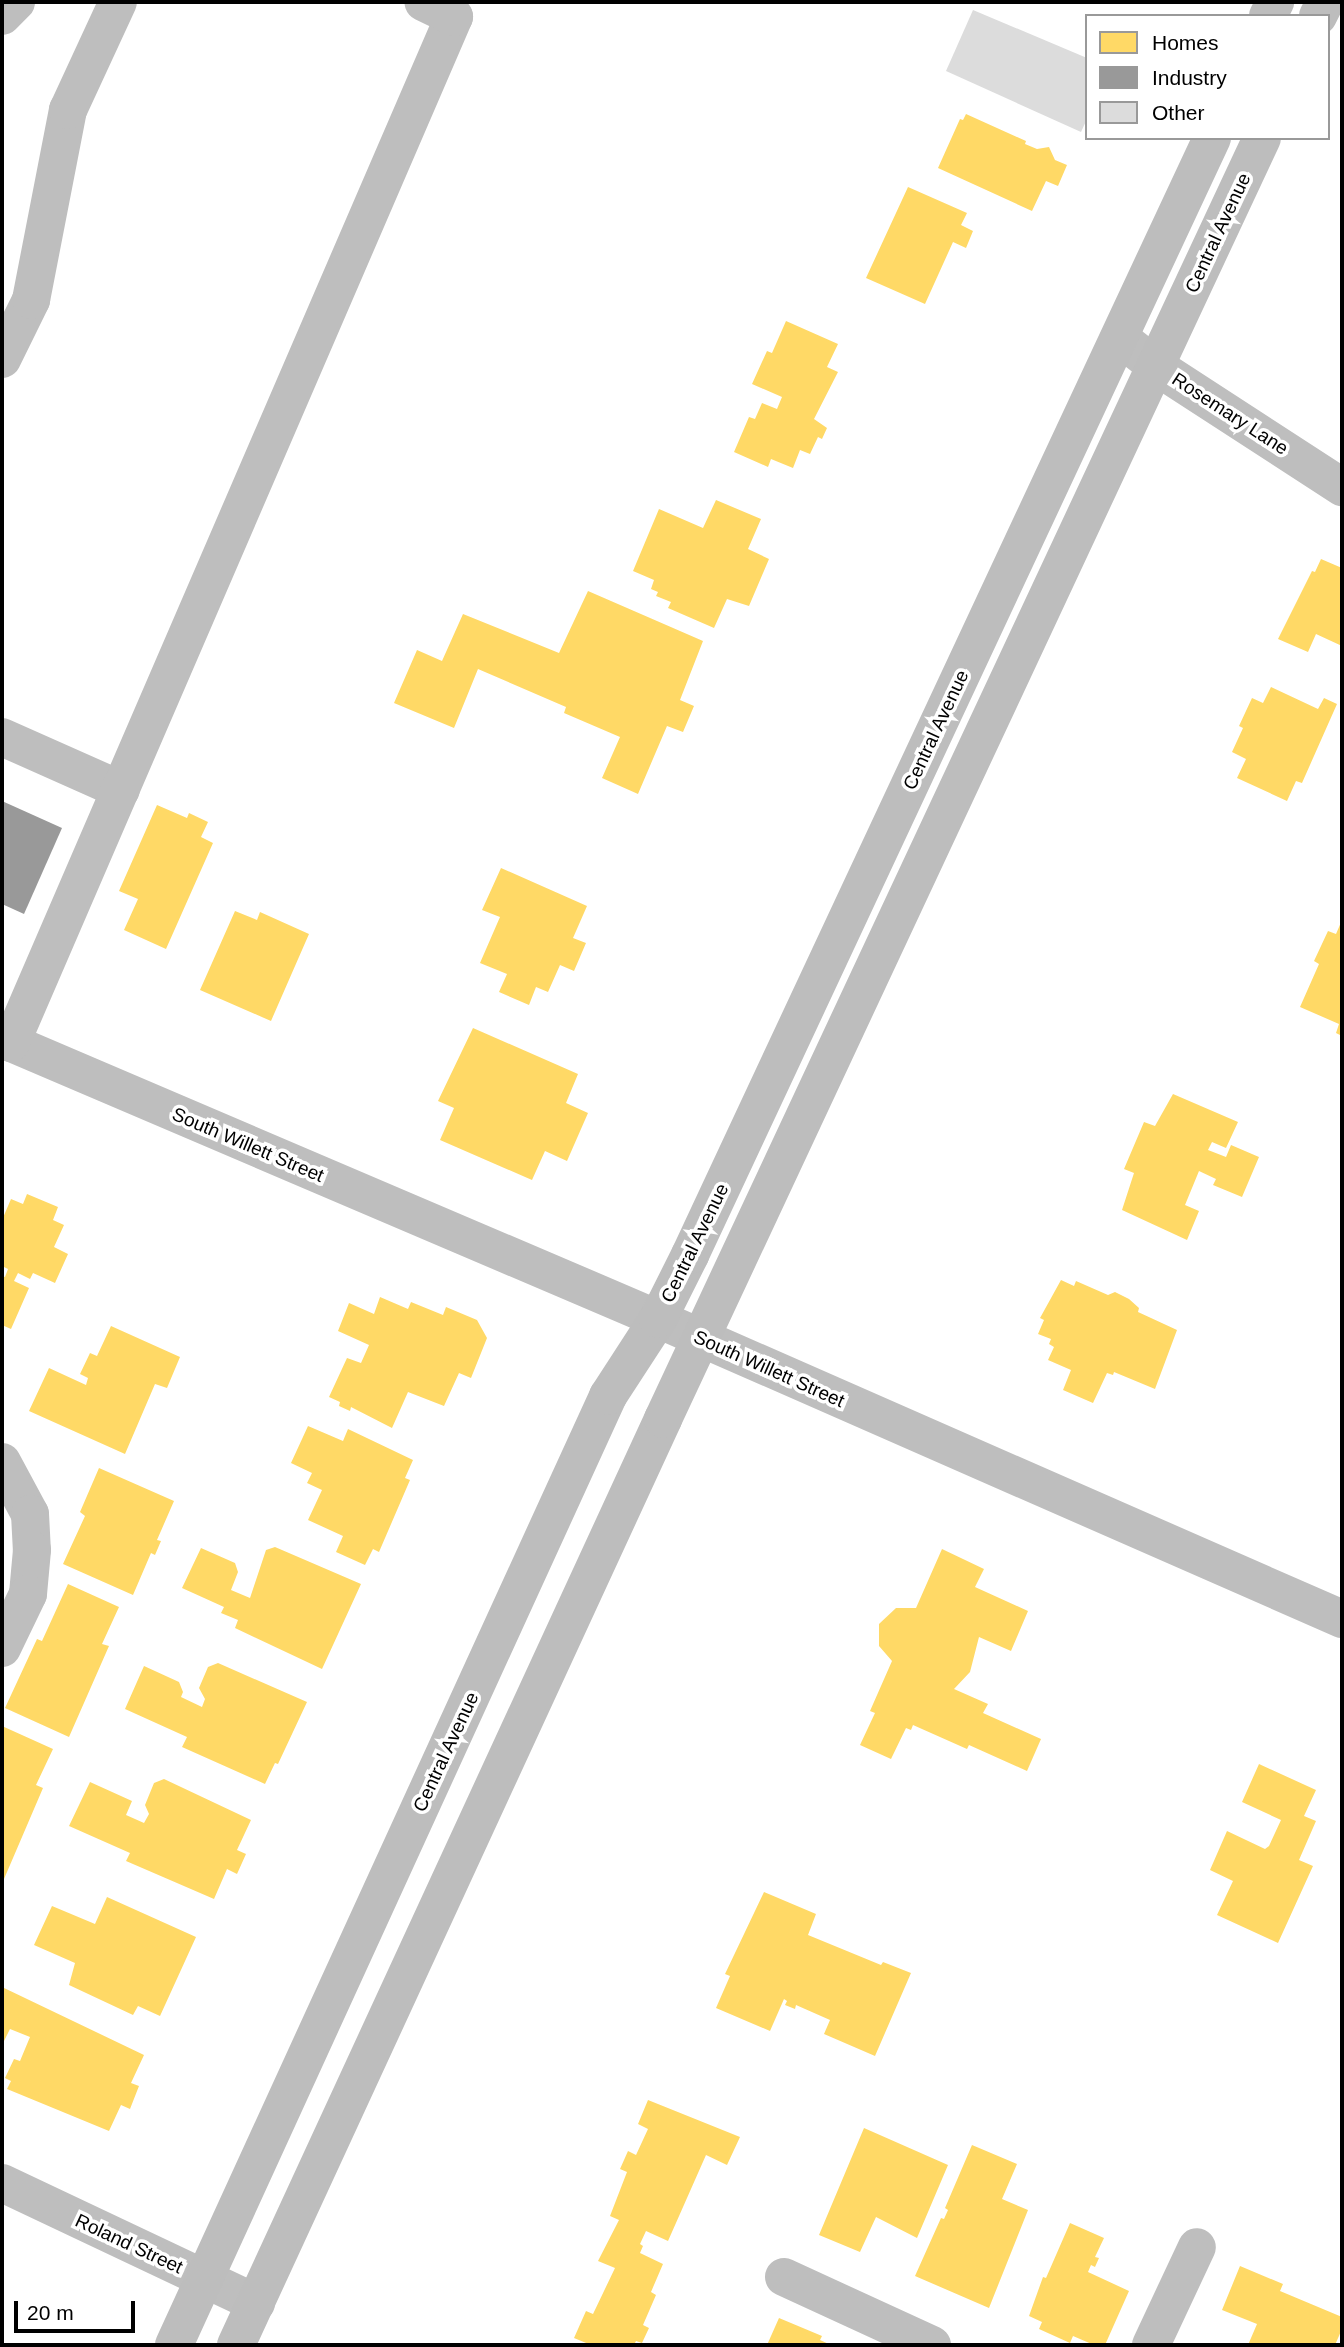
<!DOCTYPE html>
<style>
body{margin:0}
#map{position:relative;width:1344px;height:2347px;overflow:hidden;background:#fff;font-family:Helvetica,sans-serif}
div>[style]{position:absolute}
[style*='--x']{left:calc(var(--x)*1px);top:calc(var(--y)*1px);width:calc(var(--w)*1px);rotate:calc(var(--a)*1deg)}
.homes>*{inset:0;background:#ffd966}
.industry>*{inset:0;background:#999}
.building>*{inset:0;background:#dcdcdc}
.minor>*{height:38px;margin:-19px;padding:0 19px;transform-origin:19px;border-radius:19px;background:#bebebe}
.major>*{height:38px;margin:-19px;padding:0 19px;transform-origin:19px;border-radius:19px;background:#bdbdbd}
span{translate:-50% -50%;white-space:nowrap;text-align:center;line-height:1.15;-webkit-text-stroke:7px #fff;paint-order:stroke}
.street-label{font-size:19px;color:#000}
.frame{position:absolute;inset:0;border:4px solid #000;pointer-events:none}
.legend{position:absolute;left:1085px;top:14px;width:245px;height:126px;box-sizing:border-box;background:#fff;border:2px solid #999;margin:0;padding:9px 12px;list-style:none;font-size:21px;color:#000}
.legend li{display:flex;align-items:center;gap:14px;height:35px}
.legend b{width:35px;border:2px solid #999}
.scale{position:absolute;left:14px;top:2301px;width:121px;height:32px;box-sizing:border-box;border:4px solid #000;border-top:0;padding-left:9px;font-size:21px;line-height:24px;white-space:nowrap;color:#000;-webkit-text-stroke:5px #fff;paint-order:stroke}
</style>
<div id="map">
<div class="homes">
<div style="clip-path:polygon(966px 114px,1026px 141px,1025px 144px,1037px 149px,1049px 147px,1055px 160px,1067px 165px,1058px 186px,1046px 181px,1032px 211px,938px 168px,960px 119px,963px 120px)"></div>
<div style="clip-path:polygon(908px 187px,967px 213px,961px 225px,973px 231px,966px 248px,953px 242px,925px 304px,866px 278px)"></div>
<div style="clip-path:polygon(786px 321px,838px 344px,827px 367px,838px 372px,814px 419px,827px 428px,822px 439px,818px 437px,810px 454px,800px 450px,793px 468px,771px 459px,768px 467px,734px 452px,749px 417px,755px 419px,762px 403px,777px 409px,782px 397px,752px 384px,767px 351px,772px 353px)"></div>
<div style="clip-path:polygon(716px 500px,761px 519px,748px 549px,769px 559px,749px 606px,727px 599px,714px 628px,668px 608px,671px 602px,656px 596px,658px 592px,651px 589px,654px 580px,633px 571px,659px 509px,703px 528px)"></div>
<div style="clip-path:polygon(1321px 559px,1342px 568px,1342px 646px,1316px 634px,1308px 652px,1278px 639px,1312px 571px,1315px 572px)"></div>
<div style="clip-path:polygon(588px 591px,703px 641px,680px 700px,694px 706px,683px 732px,667px 726px,638px 794px,602px 778px,620px 737px,564px 713px,566px 707px,478px 669px,454px 728px,394px 703px,417px 650px,442px 661px,463px 614px,559px 653px)"></div>
<div style="clip-path:polygon(1271px 687px,1318px 709px,1324px 698px,1337px 704px,1302px 783px,1296px 781px,1287px 801px,1237px 778px,1246px 759px,1232px 752px,1243px 728px,1239px 726px,1252px 698px,1263px 703px)"></div>
<div style="clip-path:polygon(157px 805px,187px 818px,189px 813px,208px 822px,201px 837px,213px 843px,166px 949px,124px 930px,138px 899px,119px 891px)"></div>
<div style="clip-path:polygon(501px 868px,587px 906px,573px 938px,586px 943px,574px 971px,560px 965px,548px 992px,536px 987px,529px 1005px,499px 992px,507px 974px,480px 963px,500px 917px,482px 910px)"></div>
<div style="clip-path:polygon(235px 911px,257px 920px,260px 912px,309px 934px,271px 1021px,200px 990px)"></div>
<div style="clip-path:polygon(1342px 920px,1342px 1036px,1336px 1033px,1339px 1024px,1300px 1007px,1319px 964px,1314px 961px,1328px 931px,1336px 934px)"></div>
<div style="clip-path:polygon(473px 1028px,578px 1074px,566px 1103px,588px 1113px,567px 1161px,545px 1151px,532px 1180px,440px 1140px,454px 1108px,438px 1101px)"></div>
<div style="clip-path:polygon(1173px 1094px,1238px 1122px,1226px 1148px,1212px 1142px,1208px 1150px,1226px 1157px,1231px 1145px,1259px 1157px,1242px 1197px,1213px 1185px,1216px 1179px,1199px 1171px,1185px 1205px,1199px 1211px,1187px 1240px,1122px 1210px,1134px 1173px,1124px 1169px,1144px 1122px,1155px 1126px)"></div>
<div style="clip-path:polygon(27px 1194px,58px 1207px,53px 1220px,64px 1225px,54px 1247px,68px 1254px,55px 1283px,33px 1273px,30px 1279px,18px 1273px,14px 1281px,29px 1288px,11px 1329px,2px 1325px,2px 1276px,5px 1277px,8px 1269px,2px 1266px,2px 1220px,11px 1199px,23px 1204px)"></div>
<div style="clip-path:polygon(1061px 1280px,1074px 1286px,1076px 1281px,1108px 1295px,1115px 1292px,1129px 1299px,1139px 1308px,1138px 1312px,1177px 1330px,1155px 1389px,1114px 1372px,1113px 1375px,1107px 1373px,1093px 1403px,1063px 1390px,1071px 1370px,1048px 1360px,1054px 1347px,1049px 1344px,1051px 1339px,1038px 1334px,1044px 1320px,1040px 1318px)"></div>
<div style="clip-path:polygon(380px 1297px,408px 1309px,411px 1302px,443px 1315px,446px 1307px,477px 1320px,487px 1338px,471px 1378px,459px 1373px,444px 1406px,408px 1392px,392px 1428px,351px 1407px,350px 1411px,339px 1406px,340px 1402px,329px 1397px,347px 1358px,361px 1363px,369px 1345px,338px 1331px,349px 1303px,374px 1314px)"></div>
<div style="clip-path:polygon(111px 1326px,180px 1357px,167px 1388px,155px 1384px,125px 1454px,29px 1411px,49px 1368px,86px 1385px,88px 1378px,80px 1374px,90px 1353px,97px 1356px)"></div>
<div style="clip-path:polygon(308px 1426px,343px 1441px,348px 1429px,413px 1460px,405px 1478px,410px 1480px,379px 1552px,373px 1549px,365px 1565px,336px 1552px,343px 1536px,308px 1520px,322px 1490px,307px 1483px,312px 1473px,291px 1463px)"></div>
<div style="clip-path:polygon(99px 1468px,174px 1501px,157px 1540px,161px 1541px,155px 1555px,151px 1553px,133px 1595px,63px 1564px,85px 1516px,80px 1512px)"></div>
<div style="clip-path:polygon(275px 1547px,361px 1584px,322px 1669px,235px 1628px,238px 1620px,221px 1613px,224px 1607px,182px 1588px,201px 1548px,235px 1563px,238px 1572px,231px 1590px,250px 1598px,266px 1550px)"></div>
<div style="clip-path:polygon(942px 1549px,984px 1569px,975px 1587px,1028px 1611px,1011px 1651px,979px 1637px,970px 1672px,954px 1689px,988px 1704px,983px 1713px,1041px 1739px,1027px 1771px,969px 1745px,967px 1749px,913px 1725px,911px 1730px,906px 1728px,891px 1759px,860px 1745px,875px 1713px,870px 1711px,892px 1661px,879px 1646px,879px 1624px,896px 1608px,916px 1608px)"></div>
<div style="clip-path:polygon(68px 1584px,119px 1607px,102px 1644px,109px 1646px,69px 1737px,5px 1708px,37px 1639px,42px 1641px)"></div>
<div style="clip-path:polygon(218px 1663px,307px 1702px,278px 1764px,275px 1763px,265px 1784px,182px 1747px,187px 1737px,125px 1709px,144px 1666px,179px 1682px,183px 1692px,181px 1697px,202px 1707px,205px 1699px,199px 1688px,208px 1667px)"></div>
<div style="clip-path:polygon(2px 1726px,53px 1749px,36px 1785px,43px 1788px,4px 1879px)"></div>
<div style="clip-path:polygon(1259px 1764px,1316px 1790px,1304px 1816px,1316px 1821px,1299px 1860px,1313px 1866px,1278px 1943px,1217px 1915px,1233px 1881px,1210px 1870px,1227px 1831px,1265px 1849px,1269px 1846px,1281px 1820px,1242px 1802px)"></div>
<div style="clip-path:polygon(164px 1779px,251px 1820px,237px 1850px,246px 1854px,237px 1874px,227px 1869px,214px 1899px,126px 1861px,130px 1853px,69px 1826px,90px 1782px,132px 1801px,126px 1815px,144px 1823px,149px 1814px,145px 1805px,154px 1783px)"></div>
<div style="clip-path:polygon(764px 1892px,816px 1914px,808px 1935px,881px 1965px,883px 1962px,911px 1973px,875px 2056px,824px 2034px,830px 2020px,796px 2005px,795px 2009px,785px 2005px,787px 2001px,784px 1999px,770px 2031px,716px 2008px,730px 1976px,725px 1974px)"></div>
<div style="clip-path:polygon(107px 1897px,196px 1937px,160px 2016px,138px 2006px,133px 2015px,69px 1985px,75px 1963px,34px 1945px,52px 1906px,95px 1924px)"></div>
<div style="clip-path:polygon(2px 1987px,144px 2055px,131px 2083px,139px 2086px,130px 2109px,121px 2105px,109px 2131px,7px 2089px,11px 2081px,5px 2078px,14px 2059px,20px 2061px,30px 2037px,10px 2029px,4px 2041px,2px 2040px)"></div>
<div style="clip-path:polygon(648px 2100px,740px 2137px,727px 2165px,706px 2155px,668px 2241px,646px 2231px,640px 2244px,643px 2246px,640px 2253px,663px 2264px,651px 2292px,656px 2295px,643px 2325px,649px 2328px,642px 2343px,636px 2341px,634px 2345px,591px 2345px,574px 2338px,586px 2311px,593px 2314px,615px 2268px,598px 2261px,619px 2220px,610px 2216px,627px 2172px,620px 2169px,628px 2151px,636px 2155px,648px 2129px,638px 2124px)"></div>
<div style="clip-path:polygon(864px 2128px,948px 2165px,917px 2238px,876px 2217px,860px 2252px,819px 2235px)"></div>
<div style="clip-path:polygon(972px 2145px,1017px 2164px,1002px 2199px,1028px 2210px,989px 2308px,915px 2276px,941px 2218px,944px 2219px,948px 2210px,945px 2208px)"></div>
<div style="clip-path:polygon(1070px 2223px,1104px 2238px,1095px 2257px,1099px 2258px,1095px 2267px,1091px 2265px,1088px 2272px,1129px 2291px,1105px 2345px,1094px 2345px,1073px 2336px,1070px 2343px,1039px 2329px,1042px 2322px,1029px 2316px,1043px 2277px,1046px 2278px)"></div>
<div style="clip-path:polygon(1240px 2266px,1283px 2284px,1280px 2291px,1342px 2317px,1342px 2329px,1335px 2345px,1248px 2345px,1257px 2324px,1222px 2310px)"></div>
<div style="clip-path:polygon(779px 2318px,822px 2336px,820px 2340px,831px 2345px,767px 2345px)"></div>
</div>
<div class="industry">
<div style="clip-path:polygon(2px 801px,62px 828px,24px 914px,2px 904px)"></div>
</div>
<div class="building">
<div style="clip-path:polygon(973px 10px,1087px 58px,1087px 119px,1081px 132px,946px 71px)"></div>
</div>
<div class="minor">
<div style="--x:2;--y:16;--w:20;--a:-45"></div>
<div style="--x:1120;--y:338;--w:47;--a:38.1"></div>
<div style="--x:1157;--y:367;--w:221;--a:33"></div>
<div style="--x:2;--y:359;--w:66;--a:-63.8"></div>
<div style="--x:31;--y:300;--w:194;--a:-79"></div>
<div style="--x:68;--y:110;--w:119;--a:-65.2"></div>
<div style="--x:2;--y:737;--w:130;--a:24"></div>
<div style="--x:2;--y:1039;--w:713;--a:23.11"></div>
<div style="--x:658;--y:1319;--w:747;--a:23.68"></div>
<div style="--x:11;--y:1043;--w:1118;--a:-66.65"></div>
<div style="--x:454;--y:17;--w:34;--a:-154"></div>
<div style="--x:2;--y:1462;--w:59;--a:61.7"></div>
<div style="--x:30;--y:1514;--w:36;--a:87"></div>
<div style="--x:32;--y:1550;--w:44;--a:95.2"></div>
<div style="--x:28;--y:1594;--w:60;--a:115.7"></div>
<div style="--x:2;--y:2183;--w:281;--a:25.3"></div>
<div style="--x:784;--y:2277;--w:163;--a:24.7"></div>
<div style="--x:1151;--y:2345;--w:108;--a:-64.9"></div>
</div>
<div class="major">
<div style="--x:1268;--y:16;--w:16;--a:-63"></div>
<div style="--x:1318;--y:16;--w:16;--a:-63"></div>
<div style="--x:174;--y:2345;--w:1044;--a:-65.42"></div>
<div style="--x:608;--y:1396;--w:92;--a:-57"></div>
<div style="--x:658;--y:1319;--w:72;--a:-63.4"></div>
<div style="--x:690;--y:1255;--w:1233;--a:-64.95"></div>
<div style="--x:236;--y:2345;--w:1020;--a:-65.24"></div>
<div style="--x:663;--y:1419;--w:1414;--a:-64.94"></div>
</div>
<div class="street-label">
<span style="left:1218px;top:233px;rotate:-65deg">Central Avenue</span>
<span style="left:1230px;top:414px;rotate:33deg">Rosemary Lane</span>
<span style="left:936px;top:730px;rotate:-65deg">Central Avenue</span>
<span style="left:248px;top:1145px;rotate:23deg">South Willett Street</span>
<span style="left:695px;top:1243px;rotate:-64deg">Central Avenue</span>
<span style="left:769px;top:1369px;rotate:24deg">South Willett Street</span>
<span style="left:446px;top:1752px;rotate:-65deg">Central Avenue</span>
<span style="left:129px;top:2244px;rotate:25deg">Roland Street</span>
</div>
<div class="frame"></div>
<ul class="legend">
<li><b style="height:19px;background:#ffd966"></b>Homes</li>
<li><b style="height:19px;background:#999"></b>Industry</li>
<li><b style="height:19px;background:#dcdcdc"></b>Other</li>
</ul>
<div class="scale">20 m</div>
</div>
